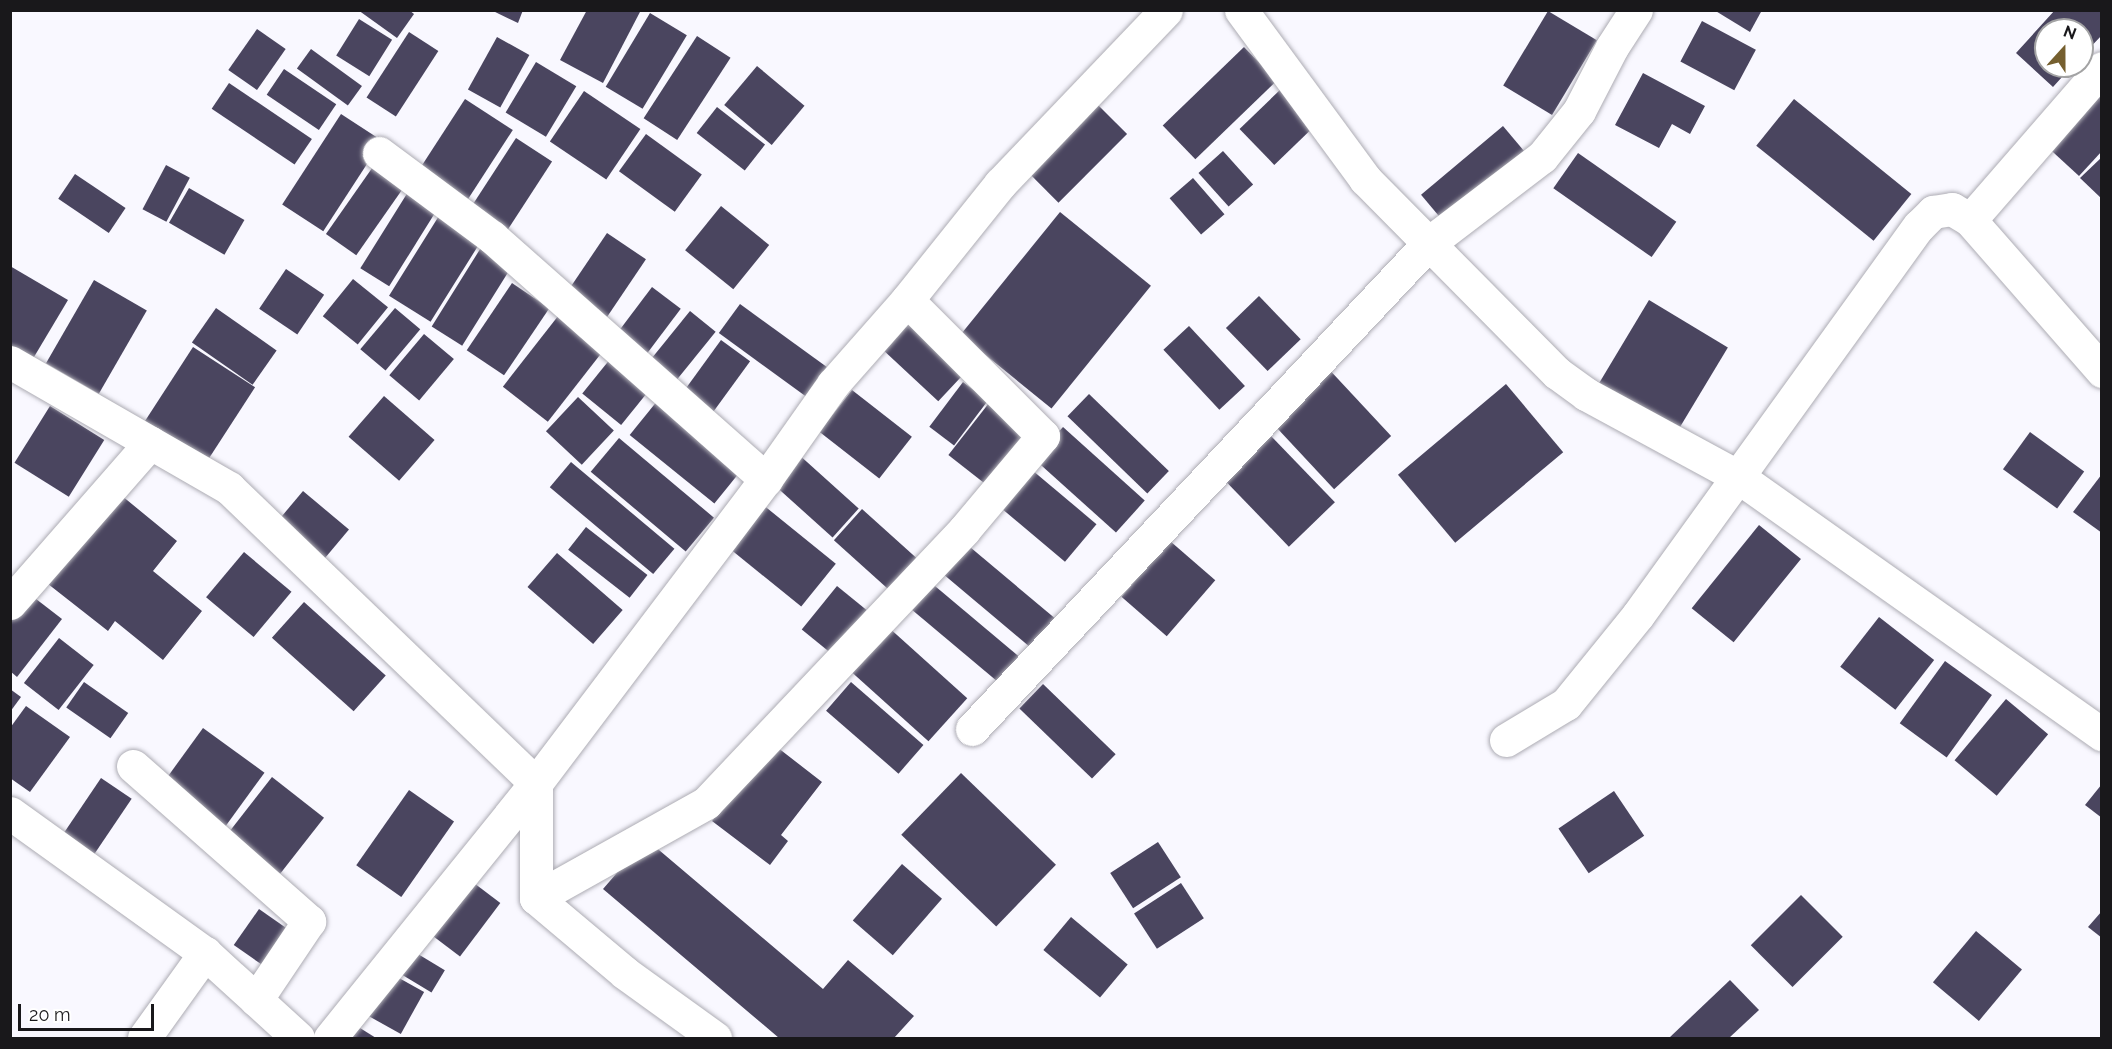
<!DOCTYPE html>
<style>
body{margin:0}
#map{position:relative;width:2112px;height:1049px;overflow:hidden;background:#f9f8ff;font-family:Raleway,sans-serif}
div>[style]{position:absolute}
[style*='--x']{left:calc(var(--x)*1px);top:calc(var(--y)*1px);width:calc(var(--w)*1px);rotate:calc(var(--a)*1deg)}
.building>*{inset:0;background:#4a455f;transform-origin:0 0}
.roads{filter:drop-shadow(0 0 2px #adacb4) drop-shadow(0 0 2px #adacb4)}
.minor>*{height:33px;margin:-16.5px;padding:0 16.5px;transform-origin:16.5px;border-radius:16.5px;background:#fff}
span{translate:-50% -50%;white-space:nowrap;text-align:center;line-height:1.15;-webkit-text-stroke:6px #fff;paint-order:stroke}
.frame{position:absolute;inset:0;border:12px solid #19181b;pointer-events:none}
.north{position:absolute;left:2034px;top:18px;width:60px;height:60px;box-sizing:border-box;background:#fff;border:2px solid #a3a3a4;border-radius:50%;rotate:21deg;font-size:16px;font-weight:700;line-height:24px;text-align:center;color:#19181b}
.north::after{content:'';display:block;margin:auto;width:21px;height:27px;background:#755f2f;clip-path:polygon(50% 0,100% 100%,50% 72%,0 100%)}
.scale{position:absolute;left:18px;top:1004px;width:136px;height:27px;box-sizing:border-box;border:3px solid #19181b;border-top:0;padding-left:8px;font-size:18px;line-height:21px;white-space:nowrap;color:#19181b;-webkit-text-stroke:4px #fff;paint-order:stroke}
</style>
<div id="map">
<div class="building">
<div style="clip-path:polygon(358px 10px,409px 10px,414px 14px,397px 38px)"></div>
<div style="clip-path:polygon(491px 10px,523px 10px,518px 23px)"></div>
<div style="clip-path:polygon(587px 10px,641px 10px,603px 83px,560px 60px)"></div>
<div style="clip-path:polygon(1714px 10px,1762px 10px,1750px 32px)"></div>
<div style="clip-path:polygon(2055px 10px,2102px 10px,2102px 35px,2082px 56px,2082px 30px,2046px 30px,2046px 66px,2072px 66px,2053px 87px,2016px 53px)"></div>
<div style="left:1548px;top:11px;width:57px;height:87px;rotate:31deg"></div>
<div style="left:650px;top:13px;width:43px;height:86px;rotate:31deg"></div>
<div style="left:359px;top:19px;width:39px;height:43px;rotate:32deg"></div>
<div style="left:1702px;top:21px;width:61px;height:46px;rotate:28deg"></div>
<div style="left:257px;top:29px;width:35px;height:50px;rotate:35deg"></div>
<div style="left:409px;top:32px;width:35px;height:78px;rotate:33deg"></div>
<div style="left:697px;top:36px;width:40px;height:98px;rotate:33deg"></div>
<div style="left:497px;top:37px;width:37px;height:60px;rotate:29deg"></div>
<div style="left:1244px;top:47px;width:47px;height:113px;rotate:46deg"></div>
<div style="left:311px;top:49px;width:63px;height:24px;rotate:36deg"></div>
<div style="left:536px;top:62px;width:47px;height:59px;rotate:31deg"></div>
<div style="left:757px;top:66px;width:62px;height:51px;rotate:40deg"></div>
<div style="left:284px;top:69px;width:63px;height:31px;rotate:34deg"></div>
<div style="clip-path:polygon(1643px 73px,1705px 106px,1690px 134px,1672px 124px,1659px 148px,1615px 125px)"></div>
<div style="clip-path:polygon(2102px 76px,2102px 151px,2079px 176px,2042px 142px)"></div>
<div style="left:229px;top:83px;width:100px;height:31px;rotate:34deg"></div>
<div style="left:1282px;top:88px;width:50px;height:59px;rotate:46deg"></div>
<div style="left:584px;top:91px;width:68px;height:61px;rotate:34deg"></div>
<div style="left:1091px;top:98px;width:51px;height:97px;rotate:45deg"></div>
<div style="left:465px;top:99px;width:57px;height:89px;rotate:33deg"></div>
<div style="left:1794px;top:99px;width:151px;height:60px;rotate:39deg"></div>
<div style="left:717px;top:107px;width:61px;height:33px;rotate:38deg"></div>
<div style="left:341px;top:114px;width:49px;height:108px;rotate:33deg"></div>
<div style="left:1503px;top:126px;width:35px;height:107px;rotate:50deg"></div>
<div style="left:646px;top:134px;width:69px;height:46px;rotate:36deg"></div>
<div style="left:516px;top:138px;width:43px;height:88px;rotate:33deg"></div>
<div style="left:1223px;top:151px;width:45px;height:33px;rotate:48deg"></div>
<div style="left:1578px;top:153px;width:120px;height:43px;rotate:35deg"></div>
<div style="clip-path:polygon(2102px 157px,2102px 199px,2080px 178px)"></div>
<div style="left:377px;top:161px;width:37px;height:89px;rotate:35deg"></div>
<div style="left:166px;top:165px;width:27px;height:50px;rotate:28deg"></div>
<div style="left:75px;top:174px;width:61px;height:30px;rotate:34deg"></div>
<div style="left:1193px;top:178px;width:48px;height:31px;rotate:49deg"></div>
<div style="left:189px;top:188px;width:64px;height:40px;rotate:30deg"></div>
<div style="left:408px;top:192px;width:34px;height:90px;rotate:32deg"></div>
<div style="left:721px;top:206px;width:62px;height:57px;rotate:39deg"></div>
<div style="left:442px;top:211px;width:49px;height:100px;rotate:32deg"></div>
<div style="left:1060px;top:212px;width:117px;height:158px;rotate:39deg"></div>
<div style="left:607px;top:233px;width:47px;height:76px;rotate:34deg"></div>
<div style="left:482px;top:246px;width:36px;height:95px;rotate:32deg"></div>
<div style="clip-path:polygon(10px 266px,68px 300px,31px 362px,10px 350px)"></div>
<div style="left:286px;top:269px;width:46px;height:48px;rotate:34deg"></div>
<div style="left:353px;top:279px;width:45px;height:48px;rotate:39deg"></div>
<div style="left:94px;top:280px;width:61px;height:96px;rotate:30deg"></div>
<div style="left:512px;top:283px;width:45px;height:81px;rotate:34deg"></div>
<div style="left:652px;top:287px;width:36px;height:67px;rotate:37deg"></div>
<div style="left:1259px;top:296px;width:60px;height:46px;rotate:46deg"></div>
<div style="left:1649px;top:300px;width:92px;height:97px;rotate:31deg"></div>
<div style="left:740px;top:304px;width:112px;height:36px;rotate:36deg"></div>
<div style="left:216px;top:308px;width:74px;height:42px;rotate:35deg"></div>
<div style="left:395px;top:308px;width:33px;height:54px;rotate:40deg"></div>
<div style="left:562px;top:311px;width:57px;height:96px;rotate:38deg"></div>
<div style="left:690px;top:311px;width:33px;height:72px;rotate:39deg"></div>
<div style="left:904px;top:312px;width:86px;height:42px;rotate:43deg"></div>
<div style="left:1189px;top:326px;width:82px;height:35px;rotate:47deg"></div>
<div style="left:424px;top:334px;width:39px;height:54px;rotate:40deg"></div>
<div style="left:721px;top:340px;width:36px;height:71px;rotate:36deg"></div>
<div style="left:193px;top:347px;width:74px;height:89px;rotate:33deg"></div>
<div style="left:615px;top:353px;width:50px;height:52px;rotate:39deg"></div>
<div style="left:1325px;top:365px;width:97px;height:78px;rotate:47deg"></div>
<div style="left:963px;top:382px;width:31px;height:56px;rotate:37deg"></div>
<div style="left:1506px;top:384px;width:89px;height:141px;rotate:50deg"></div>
<div style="left:852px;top:390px;width:76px;height:53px;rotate:38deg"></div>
<div style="left:1089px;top:394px;width:111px;height:31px;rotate:44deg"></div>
<div style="left:384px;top:396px;width:67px;height:54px;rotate:41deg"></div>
<div style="left:578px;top:397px;width:49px;height:47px;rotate:43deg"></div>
<div style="left:658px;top:400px;width:109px;height:45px;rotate:39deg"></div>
<div style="left:989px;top:403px;width:49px;height:66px;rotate:38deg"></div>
<div style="left:50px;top:406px;width:64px;height:67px;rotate:32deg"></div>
<div style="left:1063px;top:427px;width:110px;height:43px;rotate:42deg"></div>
<div style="left:2030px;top:432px;width:67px;height:46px;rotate:36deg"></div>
<div style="left:1271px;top:436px;width:92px;height:64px;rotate:46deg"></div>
<div style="left:619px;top:438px;width:124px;height:44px;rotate:40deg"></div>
<div style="left:797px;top:453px;width:83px;height:39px;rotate:42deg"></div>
<div style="left:571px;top:462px;width:135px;height:33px;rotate:40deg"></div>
<div style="left:1026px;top:465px;width:92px;height:49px;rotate:40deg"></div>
<div style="clip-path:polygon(2102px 474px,2102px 533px,2073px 512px)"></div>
<div style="clip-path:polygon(116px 491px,177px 541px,153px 571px,202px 611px,163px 660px,115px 621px,108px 631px,43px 580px)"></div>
<div style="left:303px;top:491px;width:60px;height:48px;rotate:40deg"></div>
<div style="left:762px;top:504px;width:95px;height:55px;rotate:39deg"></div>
<div style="left:862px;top:509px;width:83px;height:42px;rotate:42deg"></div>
<div style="left:1759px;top:525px;width:54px;height:107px;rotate:39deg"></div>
<div style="left:586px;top:527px;width:78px;height:29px;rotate:38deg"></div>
<div style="left:1170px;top:541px;width:60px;height:74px;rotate:41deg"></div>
<div style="left:964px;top:542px;width:121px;height:38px;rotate:40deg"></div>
<div style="left:244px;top:552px;width:62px;height:59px;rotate:40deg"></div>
<div style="left:557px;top:553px;width:87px;height:45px;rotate:41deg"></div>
<div style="left:929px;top:581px;width:117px;height:33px;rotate:40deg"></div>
<div style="left:837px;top:586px;width:38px;height:56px;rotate:39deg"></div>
<div style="clip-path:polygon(27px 592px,62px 619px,17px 677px,10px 671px,10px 613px)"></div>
<div style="left:304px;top:602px;width:110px;height:48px;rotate:42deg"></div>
<div style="left:1879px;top:617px;width:70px;height:63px;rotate:38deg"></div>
<div style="left:887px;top:626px;width:108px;height:58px;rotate:42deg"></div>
<div style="left:59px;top:638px;width:44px;height:57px;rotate:38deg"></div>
<div style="left:1945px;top:661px;width:58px;height:77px;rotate:36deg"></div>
<div style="left:84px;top:682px;width:54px;height:31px;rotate:35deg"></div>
<div style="left:851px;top:682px;width:96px;height:38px;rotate:41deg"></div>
<div style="left:1043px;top:684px;width:101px;height:34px;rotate:44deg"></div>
<div style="clip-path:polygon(10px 689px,21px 697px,10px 712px)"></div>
<div style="left:2006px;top:699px;width:55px;height:80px;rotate:40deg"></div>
<div style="clip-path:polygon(26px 706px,70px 737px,30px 792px,10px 778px,10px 728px)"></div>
<div style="left:203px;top:728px;width:76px;height:66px;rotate:36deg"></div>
<div style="clip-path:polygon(773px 744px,822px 782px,781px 835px,788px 841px,770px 865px,712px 821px)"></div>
<div style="left:961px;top:773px;width:132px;height:86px;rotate:44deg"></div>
<div style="left:272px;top:777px;width:66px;height:77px;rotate:38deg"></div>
<div style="left:101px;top:778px;width:37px;height:80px;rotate:34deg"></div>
<div style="clip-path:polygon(2102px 784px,2102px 818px,2085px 805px)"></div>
<div style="left:409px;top:790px;width:55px;height:92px;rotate:35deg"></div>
<div style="left:1614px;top:791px;width:54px;height:67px;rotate:56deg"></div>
<div style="clip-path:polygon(646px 839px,823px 989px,848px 960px,914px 1016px,894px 1038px,779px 1038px,603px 889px)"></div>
<div style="left:1158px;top:842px;width:42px;height:57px;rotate:57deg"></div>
<div style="left:902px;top:864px;width:53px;height:75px;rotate:41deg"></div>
<div style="left:466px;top:877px;width:43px;height:67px;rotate:37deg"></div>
<div style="left:1181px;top:883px;width:42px;height:56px;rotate:57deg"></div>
<div style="left:1801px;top:895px;width:59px;height:71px;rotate:45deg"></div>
<div style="left:259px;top:909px;width:38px;height:44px;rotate:35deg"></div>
<div style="clip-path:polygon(2102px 911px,2102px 938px,2088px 927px)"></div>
<div style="left:1071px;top:917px;width:74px;height:43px;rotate:40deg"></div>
<div style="left:1976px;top:931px;width:60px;height:67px;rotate:40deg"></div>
<div style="left:408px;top:948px;width:43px;height:26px;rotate:31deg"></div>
<div style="left:390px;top:973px;width:39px;height:48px;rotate:29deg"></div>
<div style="clip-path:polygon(1730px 980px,1759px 1010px,1729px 1038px,1669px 1038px)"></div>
<div style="clip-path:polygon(352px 1023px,376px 1038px,342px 1038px)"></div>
</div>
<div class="roads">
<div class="minor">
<div style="--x:1241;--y:10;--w:210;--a:53.7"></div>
<div style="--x:1365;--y:179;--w:273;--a:45.3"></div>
<div style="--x:1557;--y:373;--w:36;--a:36"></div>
<div style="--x:1586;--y:394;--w:172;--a:28.5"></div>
<div style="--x:1737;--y:476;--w:447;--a:35.3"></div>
<div style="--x:379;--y:153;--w:141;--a:36.6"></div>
<div style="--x:492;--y:237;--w:366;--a:41.5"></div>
<div style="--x:1970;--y:220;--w:201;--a:48.8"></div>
<div style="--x:10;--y:362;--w:253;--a:29.9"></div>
<div style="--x:229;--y:488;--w:426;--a:43.9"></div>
<div style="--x:536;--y:783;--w:115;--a:90"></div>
<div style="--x:536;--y:898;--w:116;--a:40.1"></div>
<div style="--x:625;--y:973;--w:111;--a:35.8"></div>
<div style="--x:10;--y:603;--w:213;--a:-48.8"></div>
<div style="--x:972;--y:729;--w:667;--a:-46.76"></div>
<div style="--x:1429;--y:243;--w:142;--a:-37.3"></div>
<div style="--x:1542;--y:157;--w:59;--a:-51.2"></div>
<div style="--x:1579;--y:111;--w:72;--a:-62.7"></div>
<div style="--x:1612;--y:47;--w:44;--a:-57"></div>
<div style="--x:1506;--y:740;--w:70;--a:-31"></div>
<div style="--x:1566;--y:704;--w:114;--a:-51"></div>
<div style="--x:1638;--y:615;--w:480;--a:-54.2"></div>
<div style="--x:1919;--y:226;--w:20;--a:-45"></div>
<div style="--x:1933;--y:212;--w:19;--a:-9"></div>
<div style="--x:1952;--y:209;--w:21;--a:31"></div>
<div style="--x:1970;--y:220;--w:201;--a:-49"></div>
<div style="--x:133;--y:766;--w:235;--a:41.4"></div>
<div style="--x:309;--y:921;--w:95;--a:123.9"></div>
<div style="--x:10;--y:813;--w:240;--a:35.7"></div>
<div style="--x:205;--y:953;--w:126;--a:42.4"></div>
<div style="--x:536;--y:898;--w:195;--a:-29.2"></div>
<div style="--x:706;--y:803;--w:376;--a:-46.6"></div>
<div style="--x:964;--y:530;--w:123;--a:-50"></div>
<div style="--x:1043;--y:436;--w:192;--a:-135"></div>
<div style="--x:144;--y:1038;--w:105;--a:-54.3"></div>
<div style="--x:330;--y:1038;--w:328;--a:-51.1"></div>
<div style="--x:536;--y:783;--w:381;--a:-52.9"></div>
<div style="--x:766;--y:479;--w:116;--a:-54.8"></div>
<div style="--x:833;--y:384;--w:112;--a:-48.6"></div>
<div style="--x:907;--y:300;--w:149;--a:-51.3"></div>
<div style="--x:1000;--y:184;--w:240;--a:-46.3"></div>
</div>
</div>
<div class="frame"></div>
<div class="north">N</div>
<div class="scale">20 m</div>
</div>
